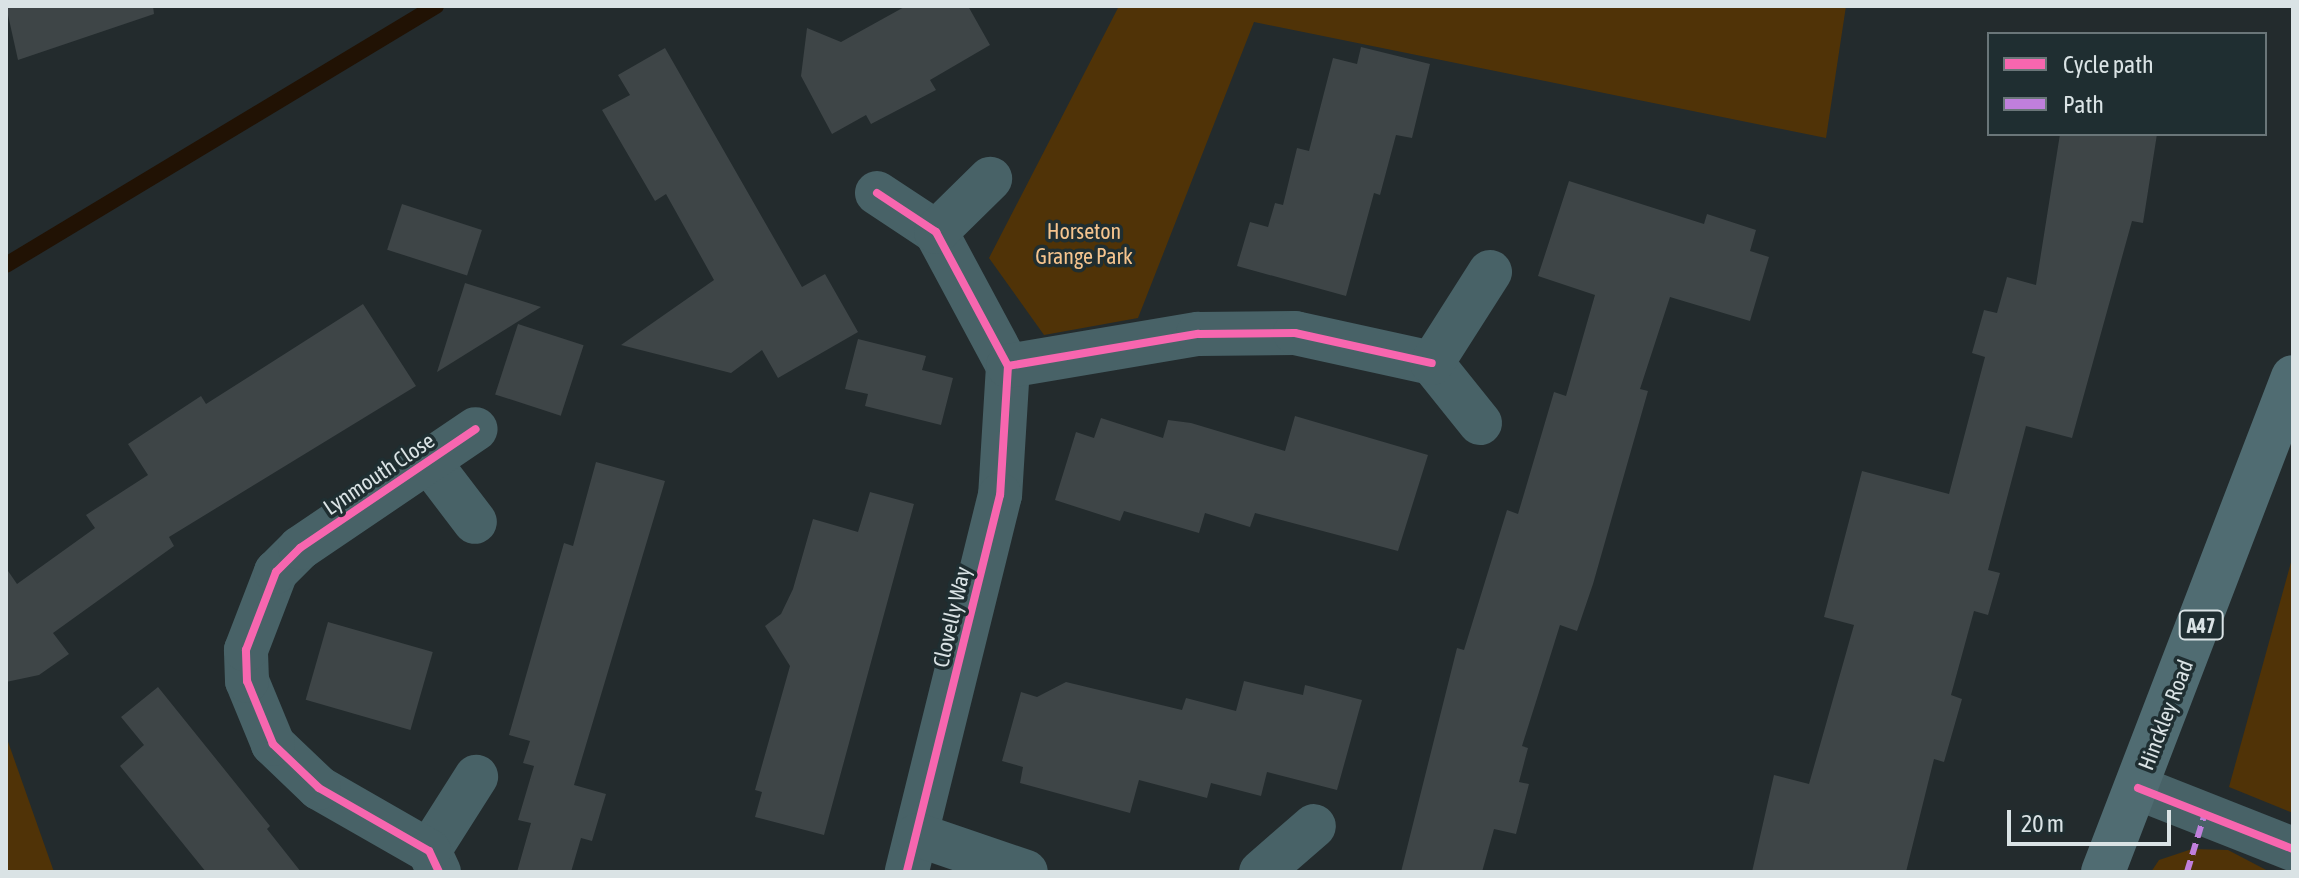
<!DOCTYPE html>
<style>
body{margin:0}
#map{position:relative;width:2299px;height:878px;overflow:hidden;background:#232b2d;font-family:"Asap Condensed",sans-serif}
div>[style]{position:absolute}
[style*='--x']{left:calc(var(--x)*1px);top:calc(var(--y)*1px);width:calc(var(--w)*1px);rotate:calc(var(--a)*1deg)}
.green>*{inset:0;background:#503307}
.stream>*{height:16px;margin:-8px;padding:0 8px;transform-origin:8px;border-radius:8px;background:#211204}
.building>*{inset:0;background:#3e4547;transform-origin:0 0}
.minor>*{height:44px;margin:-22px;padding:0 22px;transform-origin:22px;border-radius:22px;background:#486267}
.primary>*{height:44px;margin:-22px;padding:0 22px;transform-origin:22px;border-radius:22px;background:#506c72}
.quiet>*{height:6px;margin-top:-3px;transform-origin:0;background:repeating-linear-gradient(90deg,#c07fdc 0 12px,transparent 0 18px)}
.cycleway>*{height:8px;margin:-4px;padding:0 4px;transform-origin:4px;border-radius:4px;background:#f766af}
span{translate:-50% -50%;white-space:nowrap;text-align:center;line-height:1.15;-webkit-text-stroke:7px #1f2e31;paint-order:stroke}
.shield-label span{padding:2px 6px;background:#1f2e31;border:2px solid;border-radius:6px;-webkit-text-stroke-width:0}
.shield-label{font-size:20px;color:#dae3e5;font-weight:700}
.park-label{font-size:22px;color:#f5c48e}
.street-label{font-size:22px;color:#dae3e5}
.frame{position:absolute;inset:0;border:8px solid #dae3e5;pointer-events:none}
.legend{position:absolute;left:1987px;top:32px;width:280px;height:104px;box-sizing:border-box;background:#1f2e31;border:2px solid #6a7679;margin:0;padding:10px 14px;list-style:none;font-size:24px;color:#dae3e5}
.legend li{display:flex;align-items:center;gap:16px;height:40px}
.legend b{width:40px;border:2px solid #6a7679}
.scale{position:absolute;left:2007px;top:810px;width:164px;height:36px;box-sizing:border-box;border:4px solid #dae3e5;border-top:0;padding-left:10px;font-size:24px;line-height:28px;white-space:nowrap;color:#dae3e5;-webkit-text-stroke:6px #1f2e31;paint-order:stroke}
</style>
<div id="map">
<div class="green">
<div style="clip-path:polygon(1119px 6px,1846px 6px,1826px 138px,1254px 22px,1138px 318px,1044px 335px,989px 258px)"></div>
<div style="clip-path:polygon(2293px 555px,2293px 813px,2229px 787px)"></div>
<div style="clip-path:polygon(6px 736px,54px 872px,6px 872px)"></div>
<div style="clip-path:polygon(2192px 849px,2228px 850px,2270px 872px,2151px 872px,2159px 860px)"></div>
</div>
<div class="stream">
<div style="--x:6;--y:265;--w:502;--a:-31.06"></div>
</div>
<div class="building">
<div style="clip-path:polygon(6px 6px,153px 6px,154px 14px,18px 60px)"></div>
<div style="clip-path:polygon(906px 6px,968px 6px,990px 45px,930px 80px,936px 90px,871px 124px,866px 115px,832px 134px,801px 76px,807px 28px,841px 42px)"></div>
<div style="clip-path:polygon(1361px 47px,1430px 64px,1412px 138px,1396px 135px,1380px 195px,1374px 193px,1346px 296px,1237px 266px,1250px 222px,1268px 227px,1275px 203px,1283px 205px,1297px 148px,1309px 151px,1333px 58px,1357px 64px)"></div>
<div style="clip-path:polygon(665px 48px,802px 287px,825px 274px,858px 332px,778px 378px,762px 350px,731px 373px,621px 345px,714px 280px,666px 194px,655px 201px,602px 110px,630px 95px,618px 75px)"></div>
<div style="clip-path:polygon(2060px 134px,2157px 134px,2143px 223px,2132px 221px,2072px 438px,2026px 426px,1988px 570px,2000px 573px,1988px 615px,1974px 611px,1951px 695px,1962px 699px,1944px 762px,1934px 759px,1906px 872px,1752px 872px,1774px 775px,1809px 784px,1854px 625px,1824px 617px,1862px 471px,1949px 494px,1985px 357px,1972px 353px,1984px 310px,1997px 313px,2007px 277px,2036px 285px)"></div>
<div style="clip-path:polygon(1569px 181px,1704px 224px,1707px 214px,1756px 230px,1750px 251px,1769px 257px,1750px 321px,1670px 297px,1640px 389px,1648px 391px,1593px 584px,1577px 631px,1560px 625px,1522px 746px,1528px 748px,1519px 782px,1529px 784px,1516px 834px,1494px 829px,1482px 872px,1401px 872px,1457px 648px,1464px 650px,1507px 510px,1518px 514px,1554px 392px,1566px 396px,1595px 295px,1538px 276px)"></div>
<div style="left:402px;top:204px;width:84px;height:48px;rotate:18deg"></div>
<div style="clip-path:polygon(465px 283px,541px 307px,437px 372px)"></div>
<div style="clip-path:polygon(363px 304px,416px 386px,169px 537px,174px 546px,53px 633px,69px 654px,39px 675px,6px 682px,6px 568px,17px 584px,95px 528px,86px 515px,148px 475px,128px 444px,201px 396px,206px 404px)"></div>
<div style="left:518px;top:324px;width:69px;height:74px;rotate:18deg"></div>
<div style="clip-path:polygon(858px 339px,926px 356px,922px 370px,953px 378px,941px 425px,865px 406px,868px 394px,845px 389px)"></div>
<div style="clip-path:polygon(1295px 416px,1428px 455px,1398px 551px,1255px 513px,1250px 527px,1205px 513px,1199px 533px,1124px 511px,1120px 521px,1055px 500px,1076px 432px,1094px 438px,1101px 418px,1163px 438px,1168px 420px,1191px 423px,1285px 451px)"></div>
<div style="clip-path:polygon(596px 462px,665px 481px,574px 785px,606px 794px,592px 841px,581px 838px,571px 872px,517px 872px,531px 823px,518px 820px,534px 766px,523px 763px,530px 741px,509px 735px,564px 543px,573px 546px)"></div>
<div style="clip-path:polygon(870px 492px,914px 504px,824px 835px,755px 817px,762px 792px,755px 790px,790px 666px,765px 626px,781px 614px,793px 589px,813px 519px,858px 532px)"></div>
<div style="left:328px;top:622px;width:109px;height:81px;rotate:16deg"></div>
<div style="clip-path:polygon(1244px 681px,1303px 695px,1305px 685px,1362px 700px,1337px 790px,1267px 772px,1261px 796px,1211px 783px,1207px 798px,1139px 780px,1130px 813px,1020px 783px,1023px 767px,1002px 761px,1021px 692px,1037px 697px,1066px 682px,1182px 710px,1186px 698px,1236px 711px)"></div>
<div style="clip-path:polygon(158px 687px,270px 826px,267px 829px,301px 872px,206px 872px,120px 766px,144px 745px,121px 717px)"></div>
</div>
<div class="minor">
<div style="--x:877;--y:193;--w:71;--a:33.5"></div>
<div style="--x:936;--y:232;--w:152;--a:61.8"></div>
<div style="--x:1008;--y:366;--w:129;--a:93.5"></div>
<div style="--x:1000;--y:495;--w:388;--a:103.9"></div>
<div style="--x:936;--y:232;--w:76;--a:-44.5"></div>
<div style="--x:1008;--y:366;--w:193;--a:-9.6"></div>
<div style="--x:1198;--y:334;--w:97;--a:-0.6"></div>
<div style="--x:1295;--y:333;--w:140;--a:12.4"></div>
<div style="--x:1480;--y:423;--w:77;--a:-128.7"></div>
<div style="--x:1432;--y:363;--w:108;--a:-57.5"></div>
<div style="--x:430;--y:463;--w:74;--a:52.7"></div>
<div style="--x:2138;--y:788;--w:167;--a:21.5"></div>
<div style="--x:918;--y:835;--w:114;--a:18.9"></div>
<div style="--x:429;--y:851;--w:88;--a:-57.6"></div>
<div style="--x:439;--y:872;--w:23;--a:-115"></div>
<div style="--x:429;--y:851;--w:127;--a:-150.2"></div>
<div style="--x:319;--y:788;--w:64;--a:-136.3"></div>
<div style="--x:273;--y:744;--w:68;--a:-112.4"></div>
<div style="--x:247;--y:681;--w:31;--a:-92"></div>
<div style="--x:246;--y:650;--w:84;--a:-69"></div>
<div style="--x:276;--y:572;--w:34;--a:-45"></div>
<div style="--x:300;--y:548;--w:212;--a:-34.1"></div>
<div style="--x:1261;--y:872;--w:70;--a:-41"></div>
</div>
<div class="primary">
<div style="--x:2103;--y:872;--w:530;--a:-69"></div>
</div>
<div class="quiet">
<div style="--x:2187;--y:872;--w:62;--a:-73"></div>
</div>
<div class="cycleway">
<div style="--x:877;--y:193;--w:71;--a:33.5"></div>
<div style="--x:936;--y:232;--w:152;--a:61.8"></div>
<div style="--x:1008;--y:366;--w:129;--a:93.5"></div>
<div style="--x:1000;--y:495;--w:388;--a:103.9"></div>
<div style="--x:1008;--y:366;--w:193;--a:-9.6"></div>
<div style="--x:1198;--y:334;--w:97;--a:-0.6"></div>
<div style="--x:1295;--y:333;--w:140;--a:12.4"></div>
<div style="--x:2138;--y:788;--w:167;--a:21.5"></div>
<div style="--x:439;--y:872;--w:23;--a:-115"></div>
<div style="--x:429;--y:851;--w:127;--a:-150.2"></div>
<div style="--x:319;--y:788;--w:64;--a:-136.3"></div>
<div style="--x:273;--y:744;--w:68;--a:-112.4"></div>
<div style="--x:247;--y:681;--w:31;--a:-92"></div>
<div style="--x:246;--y:650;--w:84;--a:-69"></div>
<div style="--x:276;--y:572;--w:34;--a:-45"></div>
<div style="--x:300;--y:548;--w:212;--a:-34.1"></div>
</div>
<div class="shield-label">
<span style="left:2201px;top:625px">A47</span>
</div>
<div class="park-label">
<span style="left:1084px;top:244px">Horseton<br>Grange Park</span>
</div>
<div class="street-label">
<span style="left:379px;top:474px;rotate:-34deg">Lynmouth Close</span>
<span style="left:952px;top:617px;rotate:-77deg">Clovelly Way</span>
<span style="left:2166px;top:715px;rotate:-69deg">Hinckley Road</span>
</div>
<div class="frame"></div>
<ul class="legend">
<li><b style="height:10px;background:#f766af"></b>Cycle path</li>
<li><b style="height:10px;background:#c07fdc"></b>Path</li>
</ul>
<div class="scale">20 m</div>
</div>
